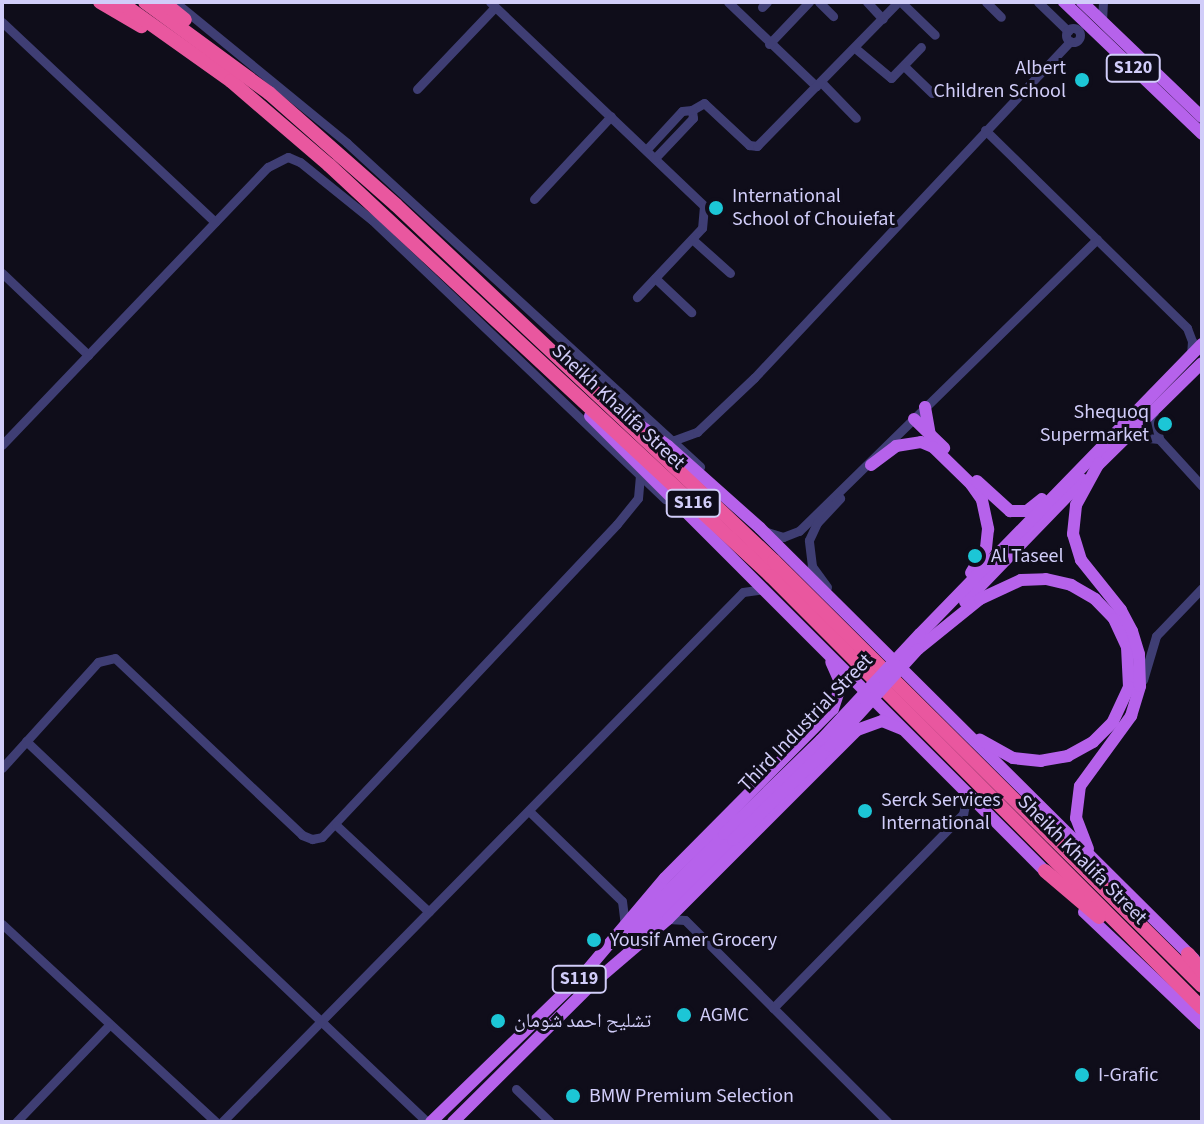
<!DOCTYPE html>
<meta charset="utf-8">
<style>
body{margin:0}
#map{position:relative;width:1204px;height:1124px;overflow:hidden;background:#0f0d1a;font-family:"Source Sans 3","Noto Naskh Arabic",sans-serif}
div>[style]{position:absolute}
[style*='--x']{left:calc(var(--x)*1px);top:calc(var(--y)*1px);width:calc(var(--w)*1px);rotate:calc(var(--a)*1deg)}
.minor>*{height:9px;margin:-4.5px;padding:0 4.5px;transform-origin:4.5px;border-radius:4.5px;background:#3f3e74}
.minor>.ring{margin:-4.5px;padding:0;box-sizing:content-box;background:none;border:9px solid #3f3e74;border-radius:50%}
.major>*{height:12px;margin:-6px;padding:0 6px;transform-origin:6px;border-radius:6px;background:#b662eb}
.highway>*{height:14px;margin:-7px;padding:0 7px;transform-origin:7px;border-radius:7px;background:#e9579f}
.major-bridge>*{height:12px;margin:-6px;padding:0 6px;transform-origin:6px;border-radius:6px;background:#b662eb}
.dots>*{width:22px;height:22px;translate:-50% -50%;box-sizing:border-box;border:4px solid #0f0d1a;border-radius:50%}
span{translate:-50% -50%;white-space:nowrap;text-align:center;line-height:1.15;-webkit-text-stroke:6px #0f0d1a;paint-order:stroke}
.shield-label span{padding:2px 6px;background:#0f0d1a;border:2px solid;border-radius:6px;-webkit-text-stroke-width:0}
.shield-label{font-size:18px;color:#d1cdf9;font-weight:700}
.poi-label{font-size:20px;color:#d1cdf9}
.right{translate:-100% -50%;text-align:right}
.left{translate:0 -50%;text-align:left}
.street-label{font-size:20px;color:#d1cdf9}
.frame{position:absolute;inset:0;border:4px solid #d1cdf9;pointer-events:none}
</style>
<div id="map">
<div class="minor">
<div style="--x:175;--y:2;--w:222;--a:39.3"></div>
<div style="--x:347;--y:143;--w:479;--a:42.5"></div>
<div style="--x:490;--y:2;--w:296;--a:43.6"></div>
<div style="--x:704;--y:206;--w:22;--a:95"></div>
<div style="--x:702;--y:228;--w:95;--a:133.3"></div>
<div style="--x:728;--y:2;--w:122;--a:43.7"></div>
<div style="--x:819;--y:2;--w:20;--a:45"></div>
<div style="--x:867;--y:2;--w:23;--a:47"></div>
<div style="--x:901;--y:2;--w:47;--a:44.1"></div>
<div style="--x:986;--y:2;--w:21;--a:45"></div>
<div style="--x:1038;--y:2;--w:42;--a:44"></div>
<div style="--x:762;--y:7;--w:7;--a:-45"></div>
<div style="--x:1102;--y:21;--w:19;--a:-87"></div>
<div style="--x:2;--y:22;--w:292;--a:43.2"></div>
<div class="ring" style="left:1066px;top:28px;width:5px;height:5px"></div>
<div style="--x:769;--y:44;--w:58;--a:-46.4"></div>
<div style="--x:855;--y:48;--w:47;--a:39.8"></div>
<div style="--x:891;--y:78;--w:43;--a:-45.9"></div>
<div style="--x:904;--y:66;--w:39;--a:44"></div>
<div style="--x:821;--y:82;--w:50;--a:45.8"></div>
<div style="--x:417;--y:89;--w:113;--a:-46.4"></div>
<div style="--x:692;--y:110;--w:14;--a:-30"></div>
<div style="--x:704;--y:103;--w:62;--a:43"></div>
<div style="--x:749;--y:145;--w:8;--a:7"></div>
<div style="--x:757;--y:146;--w:202;--a:-45.6"></div>
<div style="--x:985;--y:130;--w:283;--a:44.4"></div>
<div style="--x:1187;--y:328;--w:14;--a:69"></div>
<div style="--x:1192;--y:341;--w:14;--a:94"></div>
<div style="--x:646;--y:150;--w:53;--a:-47.3"></div>
<div style="--x:682;--y:111;--w:10;--a:-6"></div>
<div style="--x:692;--y:110;--w:8;--a:83"></div>
<div style="--x:693;--y:118;--w:55;--a:133.5"></div>
<div style="--x:534;--y:199;--w:113;--a:-47.1"></div>
<div style="--x:692;--y:239;--w:51;--a:41.8"></div>
<div style="--x:2;--y:273;--w:119;--a:43.6"></div>
<div style="--x:655;--y:278;--w:50;--a:43.4"></div>
<div style="--x:1153;--y:412;--w:28;--a:77"></div>
<div style="--x:1159;--y:439;--w:64;--a:47.5"></div>
<div style="--x:1129;--y:436;--w:30;--a:6"></div>
<div style="--x:672;--y:441;--w:27;--a:-20"></div>
<div style="--x:697;--y:432;--w:79;--a:-43.5"></div>
<div style="--x:754;--y:378;--w:462;--a:-46.8"></div>
<div style="--x:2;--y:445;--w:385;--a:-46.3"></div>
<div style="--x:268;--y:167;--w:22;--a:-27"></div>
<div style="--x:288;--y:157;--w:13;--a:23"></div>
<div style="--x:300;--y:162;--w:92;--a:38.9"></div>
<div style="--x:372;--y:220;--w:405;--a:43.6"></div>
<div style="--x:767;--y:532;--w:17;--a:17"></div>
<div style="--x:783;--y:537;--w:17;--a:-21"></div>
<div style="--x:799;--y:531;--w:417;--a:-44.4"></div>
<div style="--x:827;--y:587;--w:26;--a:-126"></div>
<div style="--x:812;--y:566;--w:26;--a:-97"></div>
<div style="--x:809;--y:540;--w:19;--a:-65"></div>
<div style="--x:817;--y:523;--w:34;--a:-47"></div>
<div style="--x:1143;--y:680;--w:46;--a:-73.5"></div>
<div style="--x:1156;--y:636;--w:66;--a:-46.2"></div>
<div style="--x:26;--y:741;--w:553;--a:43.53"></div>
<div style="--x:2;--y:768;--w:143;--a:-47.8"></div>
<div style="--x:98;--y:662;--w:17;--a:-13"></div>
<div style="--x:115;--y:658;--w:257;--a:43.4"></div>
<div style="--x:302;--y:835;--w:11;--a:22"></div>
<div style="--x:312;--y:839;--w:10;--a:-11"></div>
<div style="--x:322;--y:837;--w:430;--a:-46.7"></div>
<div style="--x:617;--y:524;--w:33;--a:-51"></div>
<div style="--x:638;--y:498;--w:22;--a:-85"></div>
<div style="--x:529;--y:811;--w:129;--a:44.1"></div>
<div style="--x:622;--y:901;--w:23;--a:83"></div>
<div style="--x:336;--y:825;--w:127;--a:43.1"></div>
<div style="--x:668;--y:919;--w:17;--a:3"></div>
<div style="--x:685;--y:920;--w:286;--a:44.9"></div>
<div style="--x:2;--y:924;--w:292;--a:42.8"></div>
<div style="--x:773;--y:1008;--w:272;--a:-45.6"></div>
<div style="--x:963;--y:814;--w:22;--a:-77"></div>
<div style="--x:516;--y:1089;--w:47;--a:44.1"></div>
<div style="--x:16;--y:1122;--w:134;--a:-46.2"></div>
<div style="--x:222;--y:1122;--w:743;--a:-45.49"></div>
<div style="--x:743;--y:592;--w:21;--a:-8"></div>
</div>
<div class="major">
<div style="--x:1064;--y:2;--w:191;--a:43.7"></div>
<div style="--x:1082;--y:2;--w:166;--a:43.8"></div>
<div style="--x:611;--y:404;--w:71;--a:36.4"></div>
<div style="--x:668;--y:446;--w:123;--a:41.7"></div>
<div style="--x:760;--y:528;--w:612;--a:44.8"></div>
<div style="--x:925;--y:407;--w:27;--a:80"></div>
<div style="--x:590;--y:416;--w:649;--a:45"></div>
<div style="--x:914;--y:419;--w:42;--a:44"></div>
<div style="--x:871;--y:465;--w:31;--a:-37"></div>
<div style="--x:896;--y:446;--w:25;--a:-9"></div>
<div style="--x:921;--y:442;--w:13;--a:23"></div>
<div style="--x:933;--y:447;--w:53;--a:44.2"></div>
<div style="--x:971;--y:484;--w:19;--a:55"></div>
<div style="--x:982;--y:500;--w:30;--a:78"></div>
<div style="--x:988;--y:529;--w:19;--a:96"></div>
<div style="--x:986;--y:548;--w:29;--a:121"></div>
<div style="--x:1096;--y:467;--w:148;--a:-44.5"></div>
<div style="--x:977;--y:481;--w:45;--a:42.3"></div>
<div style="--x:1010;--y:511;--w:17;--a:0"></div>
<div style="--x:1027;--y:511;--w:19;--a:-39"></div>
<div style="--x:965;--y:602;--w:170;--a:-46"></div>
<div style="--x:920;--y:634;--w:405;--a:-45.8"></div>
<div style="--x:918;--y:649;--w:80;--a:-38.9"></div>
<div style="--x:980;--y:599;--w:45;--a:-24.9"></div>
<div style="--x:1021;--y:580;--w:25;--a:-2"></div>
<div style="--x:1046;--y:579;--w:26;--a:13"></div>
<div style="--x:1071;--y:585;--w:28;--a:30"></div>
<div style="--x:1095;--y:599;--w:28;--a:46"></div>
<div style="--x:1114;--y:619;--w:31;--a:65"></div>
<div style="--x:1127;--y:647;--w:40;--a:87.1"></div>
<div style="--x:1129;--y:687;--w:38;--a:115"></div>
<div style="--x:1113;--y:722;--w:28;--a:135"></div>
<div style="--x:1093;--y:742;--w:29;--a:151"></div>
<div style="--x:1068;--y:756;--w:27;--a:170"></div>
<div style="--x:1041;--y:761;--w:28;--a:-174"></div>
<div style="--x:1013;--y:758;--w:38;--a:-151"></div>
<div style="--x:1088;--y:849;--w:33;--a:-111"></div>
<div style="--x:1076;--y:818;--w:32;--a:-83"></div>
<div style="--x:1080;--y:786;--w:87;--a:-53.9"></div>
<div style="--x:1131;--y:716;--w:31;--a:-73"></div>
<div style="--x:1140;--y:686;--w:32;--a:-92"></div>
<div style="--x:1139;--y:654;--w:24;--a:-107"></div>
<div style="--x:1132;--y:631;--w:24;--a:-118"></div>
<div style="--x:1121;--y:610;--w:64;--a:-128.7"></div>
<div style="--x:1081;--y:560;--w:27;--a:-107"></div>
<div style="--x:1073;--y:534;--w:29;--a:-84"></div>
<div style="--x:1076;--y:505;--w:48;--a:-61.3"></div>
<div style="--x:1084;--y:912;--w:163;--a:43.5"></div>
<div style="--x:626;--y:935;--w:141;--a:-45.9"></div>
<div style="--x:633;--y:941;--w:142;--a:-45.3"></div>
<div style="--x:588;--y:969;--w:119;--a:-49.8"></div>
<div style="--x:665;--y:878;--w:238;--a:-45.2"></div>
<div style="--x:833;--y:709;--w:26;--a:-72"></div>
<div style="--x:841;--y:684;--w:24;--a:-114"></div>
<div style="--x:598;--y:979;--w:92;--a:-40.6"></div>
<div style="--x:668;--y:919;--w:267;--a:-45"></div>
<div style="--x:857;--y:730;--w:27;--a:-20"></div>
<div style="--x:882;--y:721;--w:22;--a:22"></div>
<div style="--x:431;--y:1122;--w:224;--a:-44.1"></div>
<div style="--x:453;--y:1122;--w:209;--a:-44.8"></div>
</div>
<div class="highway">
<div style="--x:100;--y:2;--w:48;--a:30.3"></div>
<div style="--x:120;--y:2;--w:136;--a:35.4"></div>
<div style="--x:231;--y:81;--w:129;--a:40.6"></div>
<div style="--x:329;--y:165;--w:604;--a:42.92"></div>
<div style="--x:771;--y:576;--w:610;--a:45.07"></div>
<div style="--x:145;--y:2;--w:154;--a:36.3"></div>
<div style="--x:269;--y:93;--w:169;--a:41.4"></div>
<div style="--x:396;--y:205;--w:519;--a:43.28"></div>
<div style="--x:774;--y:561;--w:603;--a:44.8"></div>
<div style="--x:163;--y:2;--w:28;--a:39"></div>
<div style="--x:1045;--y:871;--w:71;--a:40.4"></div>
<div style="--x:1188;--y:954;--w:22;--a:51"></div>
</div>
<div class="major-bridge">
<div style="--x:724;--y:834;--w:135;--a:-44.1"></div>
<div style="--x:821;--y:740;--w:145;--a:-47"></div>
<div style="--x:733;--y:840;--w:135;--a:-44.1"></div>
<div style="--x:830;--y:746;--w:131;--a:-47.8"></div>
</div>
<div class="dots">
<div style="left:1082px;top:80px;background:#1cc6d6"></div>
<div style="left:716px;top:208px;background:#1cc6d6"></div>
<div style="left:1165px;top:424px;background:#1cc6d6"></div>
<div style="left:975px;top:556px;background:#1cc6d6"></div>
<div style="left:865px;top:811px;background:#1cc6d6"></div>
<div style="left:594px;top:940px;background:#1cc6d6"></div>
<div style="left:684px;top:1015px;background:#1cc6d6"></div>
<div style="left:498px;top:1021px;background:#1cc6d6"></div>
<div style="left:1082px;top:1075px;background:#1cc6d6"></div>
<div style="left:573px;top:1096px;background:#1cc6d6"></div>
</div>
<div class="shield-label">
<span style="left:1133px;top:68px">S120</span>
<span style="left:693px;top:503px">S116</span>
<span style="left:579px;top:979px">S119</span>
</div>
<div class="poi-label">
<span class="right" style="left:1066px;top:80px">Albert<br>Children School</span>
<span class="left" style="left:732px;top:208px">International<br>School of Chouiefat</span>
<span class="right" style="left:1149px;top:424px">Shequoq<br>Supermarket</span>
<span class="left" style="left:991px;top:556px">Al Taseel</span>
<span class="left" style="left:881px;top:812px">Serck Services<br>International</span>
<span class="left" style="left:610px;top:940px">Yousif Amer Grocery</span>
<span class="left" style="left:700px;top:1015px">AGMC</span>
<span class="left" style="left:514px;top:1021px">تشليح احمد شومان</span>
<span class="left" style="left:1098px;top:1075px">I-Grafic</span>
<span class="left" style="left:589px;top:1096px">BMW Premium Selection</span>
</div>
<div class="street-label">
<span style="left:618px;top:407px;rotate:43deg">Sheikh Khalifa Street</span>
<span style="left:806px;top:723px;rotate:-46deg">Third Industrial Street</span>
<span style="left:1082px;top:860px;rotate:45deg">Sheikh Khalifa Street</span>
</div>
<div class="frame"></div>
</div>
